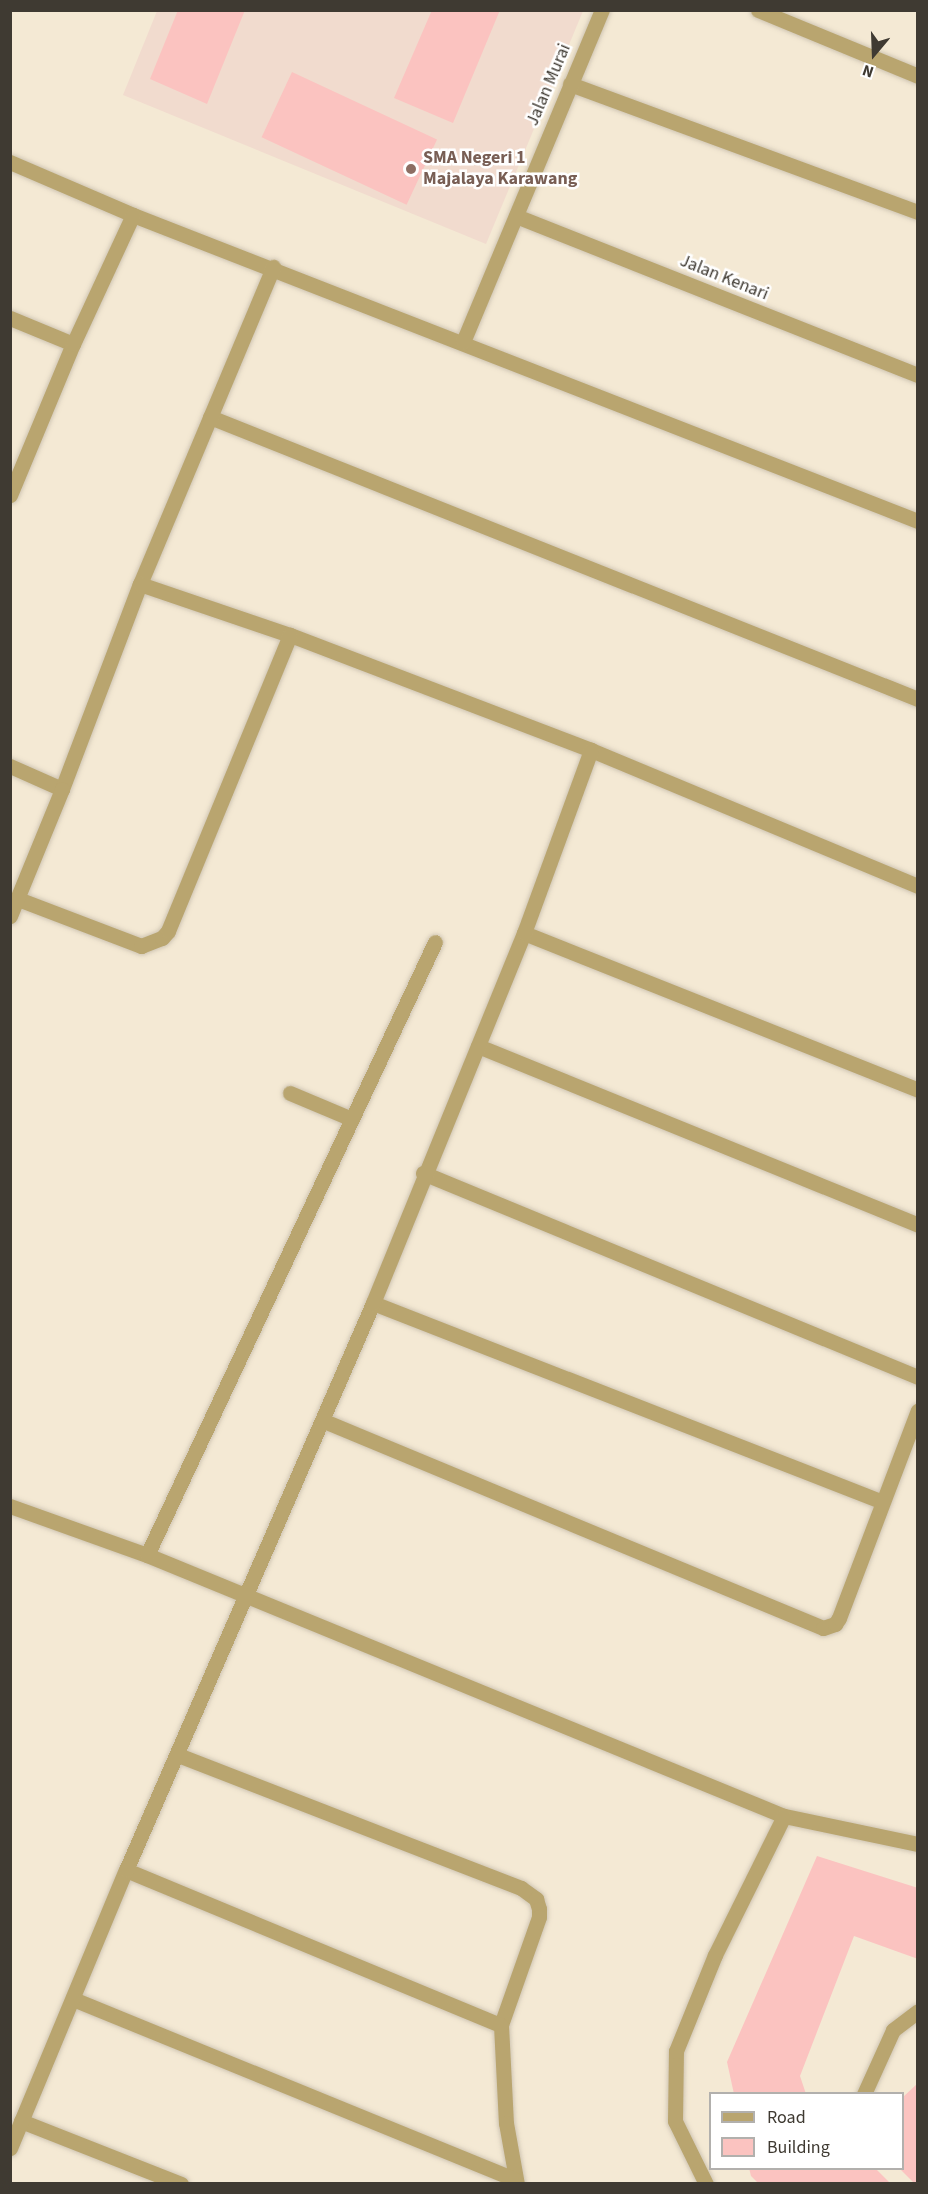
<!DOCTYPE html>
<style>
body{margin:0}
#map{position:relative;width:928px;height:2194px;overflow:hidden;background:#f4e9d4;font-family:"Source Sans 3",sans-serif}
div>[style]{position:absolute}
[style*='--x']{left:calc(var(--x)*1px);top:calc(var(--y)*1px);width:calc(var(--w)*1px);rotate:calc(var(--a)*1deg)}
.education>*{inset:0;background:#f1dbce}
.building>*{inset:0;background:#fbc3c0;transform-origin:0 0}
.roads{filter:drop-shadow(0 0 2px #d0c6b4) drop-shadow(0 0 2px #d0c6b4)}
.minor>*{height:15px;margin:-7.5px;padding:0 7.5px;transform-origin:7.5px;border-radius:7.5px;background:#b9a56f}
.dots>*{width:16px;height:16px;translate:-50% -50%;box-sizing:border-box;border:3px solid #fff;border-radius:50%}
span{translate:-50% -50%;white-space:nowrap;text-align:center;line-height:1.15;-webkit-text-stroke:5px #fff;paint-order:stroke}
.street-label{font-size:18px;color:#3f3a32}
.education-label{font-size:18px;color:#785e54;font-weight:700}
.left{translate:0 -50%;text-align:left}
.frame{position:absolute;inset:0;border:12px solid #3f3a32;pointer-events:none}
.legend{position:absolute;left:709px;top:2092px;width:195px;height:78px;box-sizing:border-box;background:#fff;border:2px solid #b2b0ad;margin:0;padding:8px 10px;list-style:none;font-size:18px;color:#3f3a32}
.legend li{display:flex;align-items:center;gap:12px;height:30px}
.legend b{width:30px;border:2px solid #b2b0ad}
.north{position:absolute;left:844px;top:24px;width:60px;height:60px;-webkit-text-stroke:4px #fff;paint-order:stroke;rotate:199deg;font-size:16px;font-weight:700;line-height:24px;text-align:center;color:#3f3a32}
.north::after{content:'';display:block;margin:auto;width:21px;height:27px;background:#3f3a32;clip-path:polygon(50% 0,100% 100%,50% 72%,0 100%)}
</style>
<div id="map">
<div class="education">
<div style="clip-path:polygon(157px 11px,583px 11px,486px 244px,123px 95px)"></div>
</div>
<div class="building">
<div style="clip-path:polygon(178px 10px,245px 10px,207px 104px,150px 79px)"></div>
<div style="clip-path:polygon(432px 10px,500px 10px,453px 123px,394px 98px)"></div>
<div style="left:292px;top:72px;width:160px;height:72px;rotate:25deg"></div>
<div style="clip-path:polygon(817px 1856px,918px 1888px,918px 1959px,854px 1936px,800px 2076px,806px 2094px,734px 2094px,727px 2062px)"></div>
<div style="clip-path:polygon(918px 2083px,918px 2184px,915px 2184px,899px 2168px,902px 2168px,902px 2098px)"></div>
<div style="clip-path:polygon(749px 2168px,875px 2168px,891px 2184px,759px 2184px,751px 2176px)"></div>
</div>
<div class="roads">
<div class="minor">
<div style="--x:758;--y:10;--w:173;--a:22.4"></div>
<div style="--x:570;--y:84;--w:371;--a:20.2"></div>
<div style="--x:10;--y:162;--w:134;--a:23.3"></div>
<div style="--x:133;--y:215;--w:843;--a:21.3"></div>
<div style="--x:516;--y:216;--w:432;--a:21.6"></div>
<div style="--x:10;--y:318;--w:68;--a:22.4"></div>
<div style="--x:463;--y:342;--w:360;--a:-67.3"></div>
<div style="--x:210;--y:417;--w:762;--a:21.72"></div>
<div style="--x:10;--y:495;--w:164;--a:-67.4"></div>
<div style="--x:73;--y:344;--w:142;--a:-65.1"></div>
<div style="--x:140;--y:584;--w:344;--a:-67.2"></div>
<div style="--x:10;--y:766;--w:57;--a:23.9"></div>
<div style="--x:62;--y:789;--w:219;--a:-69.2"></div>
<div style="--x:140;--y:584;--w:158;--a:18.8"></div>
<div style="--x:290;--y:635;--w:322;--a:20.9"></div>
<div style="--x:591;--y:750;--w:354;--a:22.6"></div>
<div style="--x:18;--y:899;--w:132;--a:20.9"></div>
<div style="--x:141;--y:946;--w:22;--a:-21"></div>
<div style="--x:162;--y:938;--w:9;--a:-49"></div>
<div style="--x:168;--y:931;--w:320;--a:-67.6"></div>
<div style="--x:10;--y:916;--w:137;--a:-67.7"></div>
<div style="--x:524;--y:933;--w:424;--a:21.7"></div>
<div style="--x:478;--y:1046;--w:475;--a:22.1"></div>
<div style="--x:290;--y:1093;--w:67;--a:22.8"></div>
<div style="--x:423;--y:1173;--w:535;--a:22.4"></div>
<div style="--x:373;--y:1303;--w:547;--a:21.32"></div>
<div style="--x:324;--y:1421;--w:540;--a:22.53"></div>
<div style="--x:823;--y:1628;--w:13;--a:-18"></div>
<div style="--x:835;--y:1624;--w:7;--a:-56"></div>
<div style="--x:839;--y:1618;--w:222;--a:-69.2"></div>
<div style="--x:10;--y:1506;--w:145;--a:19.7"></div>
<div style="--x:147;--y:1555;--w:688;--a:22.28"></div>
<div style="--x:784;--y:1816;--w:137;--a:11.8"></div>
<div style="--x:147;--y:1555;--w:677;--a:-64.83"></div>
<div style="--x:178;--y:1755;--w:368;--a:21.2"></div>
<div style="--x:521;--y:1888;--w:19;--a:36"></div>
<div style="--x:536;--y:1899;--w:10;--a:73"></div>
<div style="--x:539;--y:1909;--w:8;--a:90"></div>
<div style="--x:539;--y:1917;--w:114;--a:109.4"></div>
<div style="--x:501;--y:2025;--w:98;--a:87.1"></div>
<div style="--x:506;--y:2123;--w:62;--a:79.8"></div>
<div style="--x:126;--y:1870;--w:406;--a:22.5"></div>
<div style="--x:73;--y:1999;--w:476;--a:22.2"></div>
<div style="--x:864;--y:2094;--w:70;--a:-65.6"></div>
<div style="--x:893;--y:2030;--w:31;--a:-37"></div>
<div style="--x:21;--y:2121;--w:172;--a:21.5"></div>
<div style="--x:10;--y:2148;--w:301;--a:-67.4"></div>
<div style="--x:126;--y:1870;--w:618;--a:-66.46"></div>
<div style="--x:373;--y:1303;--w:400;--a:-67.8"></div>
<div style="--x:524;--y:933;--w:195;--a:-69.9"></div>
<div style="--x:706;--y:2184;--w:70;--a:-116.2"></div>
<div style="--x:675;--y:2121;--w:70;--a:-89.2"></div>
<div style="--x:676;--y:2051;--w:104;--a:-67.9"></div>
<div style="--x:715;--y:1955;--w:155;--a:-63.6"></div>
</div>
</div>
<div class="dots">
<div style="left:411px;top:169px;background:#8d6e63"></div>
</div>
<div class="street-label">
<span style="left:549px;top:85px;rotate:-67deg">Jalan Murai</span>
<span style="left:724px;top:278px;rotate:22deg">Jalan Kenari</span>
</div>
<div class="education-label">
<span class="left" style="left:423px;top:169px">SMA Negeri 1<br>Majalaya Karawang</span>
</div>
<div class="frame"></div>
<ul class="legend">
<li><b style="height:8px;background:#b9a56f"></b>Road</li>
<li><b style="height:16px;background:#fbc3c0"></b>Building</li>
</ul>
<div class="north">N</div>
</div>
